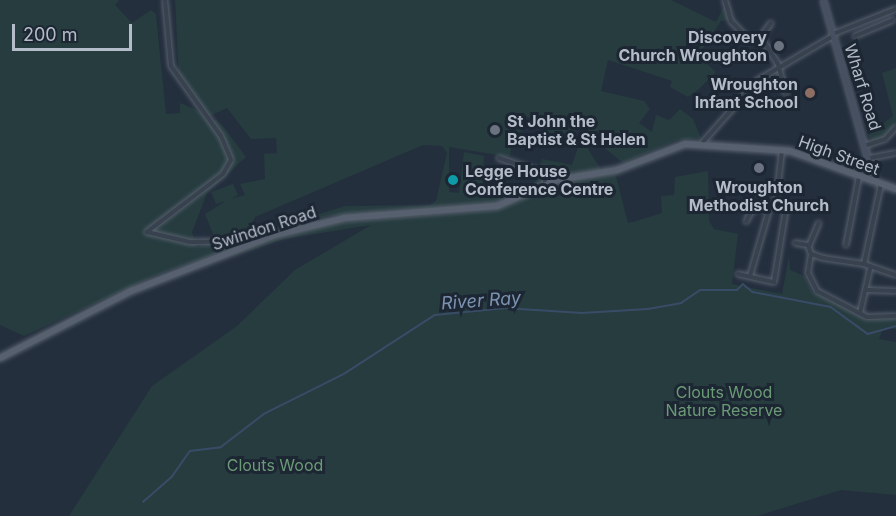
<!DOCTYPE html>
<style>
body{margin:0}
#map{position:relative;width:896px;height:516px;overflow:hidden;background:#242f3e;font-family:Inter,sans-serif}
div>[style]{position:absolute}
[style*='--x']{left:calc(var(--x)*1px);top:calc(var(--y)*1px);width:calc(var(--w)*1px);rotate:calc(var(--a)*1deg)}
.green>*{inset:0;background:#263c3f}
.stream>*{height:1.5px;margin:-0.75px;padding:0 0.75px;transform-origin:0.75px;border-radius:0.75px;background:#394c67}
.roads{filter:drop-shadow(0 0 2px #565f6c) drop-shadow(0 0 2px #565f6c)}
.street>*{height:4px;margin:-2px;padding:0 2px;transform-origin:2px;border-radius:2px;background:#38414e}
.secondary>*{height:5px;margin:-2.5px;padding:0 2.5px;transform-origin:2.5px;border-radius:2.5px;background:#465061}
.primary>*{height:6px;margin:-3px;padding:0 3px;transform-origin:3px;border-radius:3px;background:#56606e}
.dots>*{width:16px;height:16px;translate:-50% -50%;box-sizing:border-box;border:3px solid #1d2633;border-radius:50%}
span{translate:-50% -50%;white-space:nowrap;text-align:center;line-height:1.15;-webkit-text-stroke:6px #1d2633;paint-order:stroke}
.poi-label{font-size:16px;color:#b4bcc9;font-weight:700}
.right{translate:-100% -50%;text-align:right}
.left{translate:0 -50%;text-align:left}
.street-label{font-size:16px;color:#b4bcc9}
.park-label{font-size:16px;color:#6b9a76}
.water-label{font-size:18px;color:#7c92b1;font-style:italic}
.scale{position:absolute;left:12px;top:24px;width:120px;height:27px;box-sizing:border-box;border:3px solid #b4bcc9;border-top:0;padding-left:8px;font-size:18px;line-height:21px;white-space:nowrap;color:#b4bcc9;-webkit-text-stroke:4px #1d2633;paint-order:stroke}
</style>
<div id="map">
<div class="green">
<div style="clip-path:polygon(evenodd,0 0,119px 0,115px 5px,132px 23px,151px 10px,156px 14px,166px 114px,180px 113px,180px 103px,195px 109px,212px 121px,216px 120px,223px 126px,246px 157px,207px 193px,192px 232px,197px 247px,205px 245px,202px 239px,215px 239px,205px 214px,226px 201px,216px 204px,211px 192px,233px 184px,238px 195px,231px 199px,245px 195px,240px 184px,265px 179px,264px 154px,277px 153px,276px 138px,251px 139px,227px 108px,208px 117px,179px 79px,175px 0,671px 0,716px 22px,724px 6px,728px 20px,721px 21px,698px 56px,716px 72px,698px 90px,688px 97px,670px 87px,672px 81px,608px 60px,601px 91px,644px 101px,650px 109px,639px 123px,652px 132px,656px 115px,669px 120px,680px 109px,693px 119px,701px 138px,677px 140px,623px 163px,595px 140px,588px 149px,602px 171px,570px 175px,547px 167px,544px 188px,529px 199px,563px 195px,566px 180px,615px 173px,628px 223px,633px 222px,662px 213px,661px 196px,674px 195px,675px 177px,708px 171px,709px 221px,714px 229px,738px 234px,732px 284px,782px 294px,789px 256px,790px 270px,804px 276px,812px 292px,835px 302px,835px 307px,837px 303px,865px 319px,896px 317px,896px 329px,883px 328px,879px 339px,896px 342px,896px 495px,841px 490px,757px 516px,69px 516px,152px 386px,237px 326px,295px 270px,371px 225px,284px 239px,169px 277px,254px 243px,329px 223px,493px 210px,493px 205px,328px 216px,231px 243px,230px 249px,157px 275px,24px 336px,0 325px,0 0,522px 116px,537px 119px,545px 134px,576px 137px,573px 122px,585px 127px,572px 165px,542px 159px,536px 182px,510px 189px,483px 187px,484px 156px,464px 152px,459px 193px,449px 192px,449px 147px,510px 157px,514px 126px,518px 133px,523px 130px,522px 116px,0 0,423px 145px,442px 146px,447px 153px,436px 201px,430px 205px,345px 206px,245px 237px,255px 217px,423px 145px)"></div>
<div style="clip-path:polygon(896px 68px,896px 124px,885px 137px,873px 141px,868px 135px,893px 116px,882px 73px)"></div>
</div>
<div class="stream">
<div style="--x:143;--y:502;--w:37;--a:-41"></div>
<div style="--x:171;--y:478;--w:33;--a:-55"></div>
<div style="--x:190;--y:451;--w:31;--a:-7"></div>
<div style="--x:221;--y:447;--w:54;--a:-37.5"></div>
<div style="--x:264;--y:414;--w:89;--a:-26.6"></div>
<div style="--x:344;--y:374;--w:108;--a:-33"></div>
<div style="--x:435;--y:315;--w:71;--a:-5.6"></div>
<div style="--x:506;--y:308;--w:76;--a:3.8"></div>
<div style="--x:582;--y:313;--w:66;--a:-3.5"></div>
<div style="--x:648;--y:309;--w:34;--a:-10"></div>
<div style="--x:681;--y:303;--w:23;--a:-34"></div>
<div style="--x:700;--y:290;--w:37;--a:0"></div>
<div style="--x:737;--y:290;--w:8;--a:-45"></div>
<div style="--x:743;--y:284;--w:13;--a:39"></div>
<div style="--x:753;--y:292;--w:79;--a:10.9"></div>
<div style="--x:831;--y:307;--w:46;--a:36.1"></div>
<div style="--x:868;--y:334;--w:29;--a:-16"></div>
</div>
<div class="roads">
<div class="street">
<div style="--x:165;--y:0;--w:66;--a:84.8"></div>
<div style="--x:171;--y:66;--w:86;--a:54.5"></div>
<div style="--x:221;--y:136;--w:26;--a:67"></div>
<div style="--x:231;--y:160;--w:16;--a:120"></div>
<div style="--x:223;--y:174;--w:96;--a:142.7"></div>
<div style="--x:147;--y:232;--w:44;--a:13.1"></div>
<div style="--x:190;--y:242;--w:67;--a:-0.9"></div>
<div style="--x:725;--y:0;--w:22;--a:74"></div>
<div style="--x:731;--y:21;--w:28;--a:46"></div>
<div style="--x:771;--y:23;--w:17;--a:126"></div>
<div style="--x:761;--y:37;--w:32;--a:58"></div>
<div style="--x:778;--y:64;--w:30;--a:75"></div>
<div style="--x:833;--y:34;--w:68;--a:-21.6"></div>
<div style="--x:855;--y:36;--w:41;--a:-22.8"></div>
<div style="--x:703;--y:142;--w:83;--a:-48.4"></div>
<div style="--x:758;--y:80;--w:87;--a:-30.4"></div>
<div style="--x:867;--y:145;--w:19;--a:-18"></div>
<div style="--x:885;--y:139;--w:16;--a:-47"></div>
<div style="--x:499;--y:158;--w:65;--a:18.7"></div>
<div style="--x:870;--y:158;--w:26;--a:-11"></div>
<div style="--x:545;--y:186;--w:17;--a:-90"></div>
<div style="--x:776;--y:201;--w:50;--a:-83.2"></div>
<div style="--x:795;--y:243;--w:13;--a:9"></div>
<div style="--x:808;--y:245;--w:9;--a:72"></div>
<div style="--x:811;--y:254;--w:13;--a:18"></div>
<div style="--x:823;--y:258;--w:41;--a:8.3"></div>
<div style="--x:864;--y:264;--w:82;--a:-78"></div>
<div style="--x:846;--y:245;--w:69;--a:-79.2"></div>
<div style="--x:809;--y:246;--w:25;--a:-67"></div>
<div style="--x:811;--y:254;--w:19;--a:99"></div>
<div style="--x:808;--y:273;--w:20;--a:63"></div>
<div style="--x:817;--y:291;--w:56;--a:27.5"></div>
<div style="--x:867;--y:317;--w:29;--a:-2"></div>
<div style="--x:864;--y:264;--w:34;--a:19"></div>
<div style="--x:738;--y:274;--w:37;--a:13"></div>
<div style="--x:774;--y:282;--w:80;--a:-80.7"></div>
<div style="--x:787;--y:203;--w:36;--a:169"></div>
<div style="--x:752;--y:210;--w:13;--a:117"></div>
<div style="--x:750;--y:276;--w:69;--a:-73.9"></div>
<div style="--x:867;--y:290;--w:29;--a:2"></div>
<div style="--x:860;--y:313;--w:45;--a:-77.2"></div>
</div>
<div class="secondary">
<div style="--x:823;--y:0;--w:189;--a:74.3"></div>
</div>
<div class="primary">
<div style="--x:0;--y:358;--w:147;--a:-27.1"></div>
<div style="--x:131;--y:291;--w:155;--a:-21.3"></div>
<div style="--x:275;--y:235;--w:71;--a:-13.8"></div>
<div style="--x:344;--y:218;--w:153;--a:-4.5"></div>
<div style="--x:497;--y:206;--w:65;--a:-23.4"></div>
<div style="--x:557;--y:180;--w:61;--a:-9.5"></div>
<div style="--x:617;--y:170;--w:73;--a:-20.9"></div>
<div style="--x:685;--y:144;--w:105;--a:3.8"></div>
<div style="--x:790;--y:151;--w:113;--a:19.7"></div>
</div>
</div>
<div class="dots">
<div style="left:779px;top:46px;background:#6b7280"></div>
<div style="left:810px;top:93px;background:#8d6e63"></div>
<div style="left:495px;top:130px;background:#6b7280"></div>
<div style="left:759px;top:168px;background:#6b7280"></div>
<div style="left:453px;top:180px;background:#0f9aa8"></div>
</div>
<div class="poi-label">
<span class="right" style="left:767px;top:46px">Discovery<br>Church Wroughton</span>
<span class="right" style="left:798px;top:93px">Wroughton<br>Infant School</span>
<span class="left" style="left:507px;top:130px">St John the<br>Baptist &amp; St Helen</span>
<span class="left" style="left:465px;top:180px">Legge House<br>Conference Centre</span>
<span style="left:759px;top:196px">Wroughton<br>Methodist Church</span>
</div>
<div class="street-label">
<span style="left:863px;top:87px;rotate:73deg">Wharf Road</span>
<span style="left:839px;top:155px;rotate:20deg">High Street</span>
<span style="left:264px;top:228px;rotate:-18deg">Swindon Road</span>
</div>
<div class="park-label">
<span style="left:724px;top:401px">Clouts Wood<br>Nature Reserve</span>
<span style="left:275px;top:465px">Clouts Wood</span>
</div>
<div class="water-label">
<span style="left:481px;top:301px;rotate:-4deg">River Ray</span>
</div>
<div class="scale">200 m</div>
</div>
